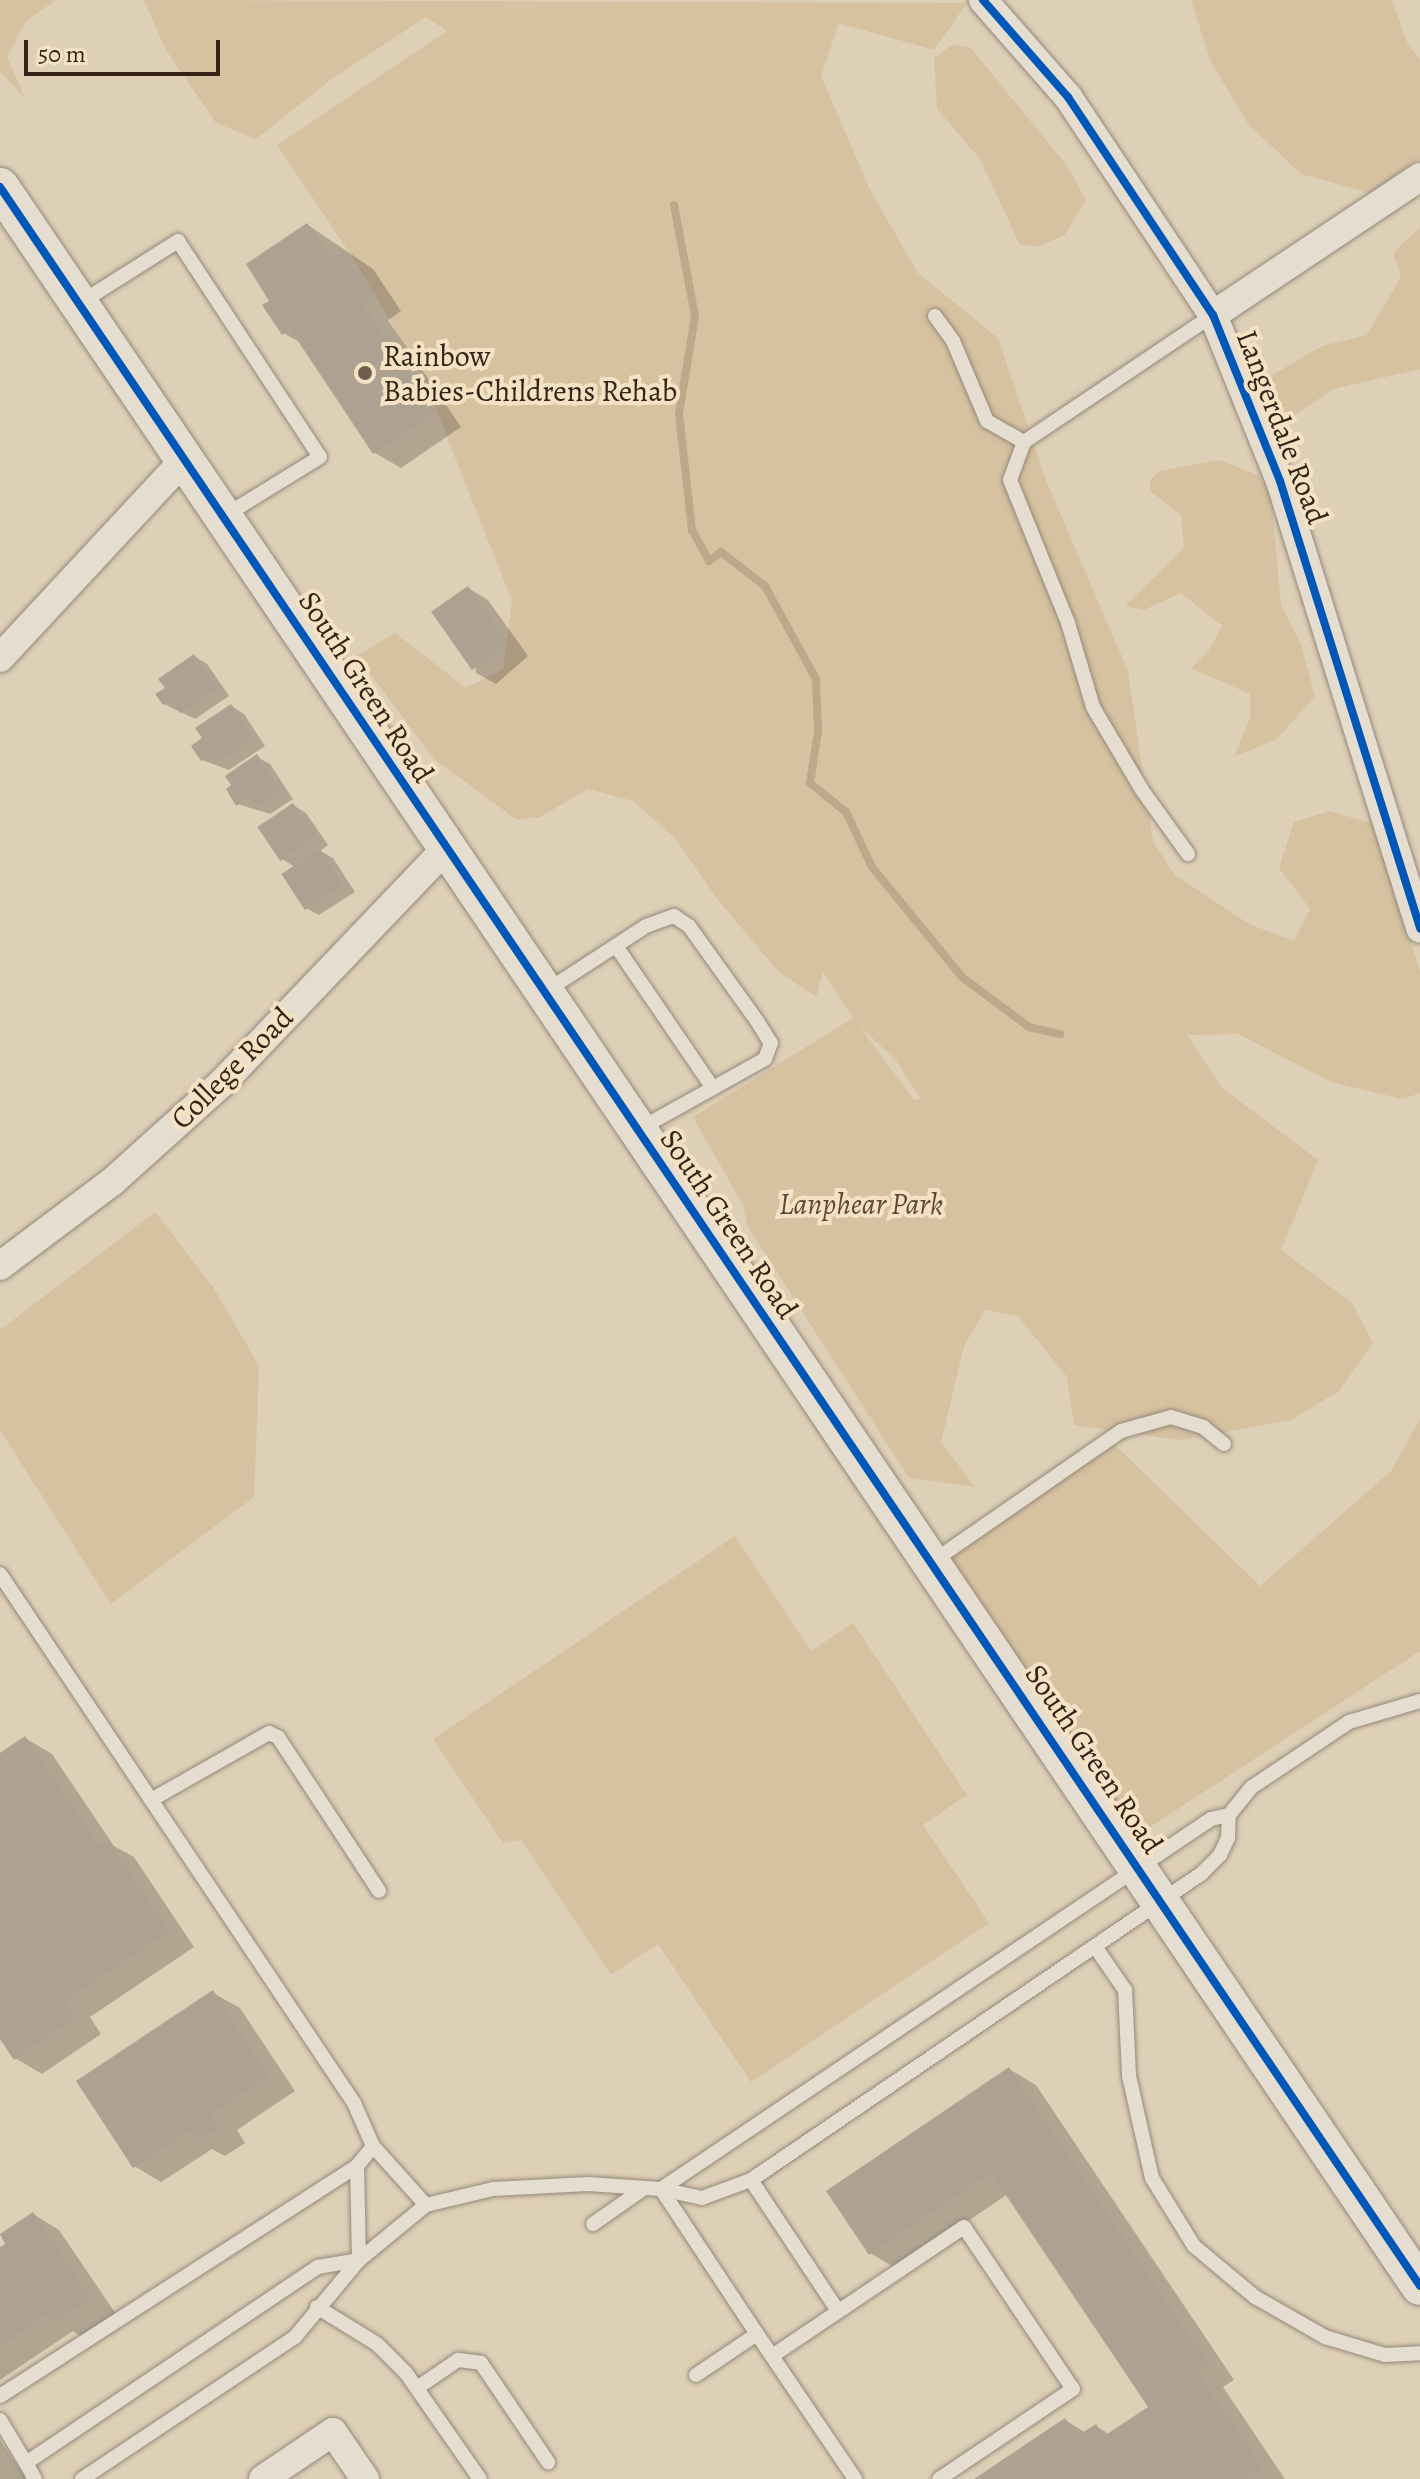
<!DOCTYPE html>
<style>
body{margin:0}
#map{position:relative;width:1420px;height:2479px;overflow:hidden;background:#decfb7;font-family:Alegreya,serif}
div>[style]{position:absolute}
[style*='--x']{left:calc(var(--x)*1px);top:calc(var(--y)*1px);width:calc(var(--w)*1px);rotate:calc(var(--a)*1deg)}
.green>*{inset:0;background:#d6c1a0}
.shadow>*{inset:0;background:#0003}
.stream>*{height:8px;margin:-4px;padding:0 4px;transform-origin:4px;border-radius:4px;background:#bea889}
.building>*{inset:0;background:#ada291;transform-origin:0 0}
.roads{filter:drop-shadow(0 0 2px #94897a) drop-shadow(0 0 2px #94897a)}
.service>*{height:14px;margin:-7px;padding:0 7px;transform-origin:7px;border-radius:7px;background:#e4ddd0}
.minor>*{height:28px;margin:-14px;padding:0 14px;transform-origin:14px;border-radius:14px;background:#e4ddd0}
.secondary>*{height:38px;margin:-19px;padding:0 19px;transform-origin:19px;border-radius:19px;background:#e4ddd0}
.cycleway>*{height:8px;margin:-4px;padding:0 4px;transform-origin:4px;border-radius:4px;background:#0057b8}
.dots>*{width:22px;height:22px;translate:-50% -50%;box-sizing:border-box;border:4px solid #f5e2c5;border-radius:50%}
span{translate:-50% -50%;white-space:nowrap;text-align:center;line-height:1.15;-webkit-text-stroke:8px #f5e2c5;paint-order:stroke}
.poi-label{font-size:30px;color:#352317}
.left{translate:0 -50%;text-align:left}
.street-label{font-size:30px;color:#352317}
.park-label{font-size:30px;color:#5c4835;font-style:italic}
.scale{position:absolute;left:24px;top:40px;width:196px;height:36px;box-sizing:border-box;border:4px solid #352317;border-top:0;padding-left:10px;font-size:24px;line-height:28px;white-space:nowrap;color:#352317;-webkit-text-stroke:6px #f5e2c5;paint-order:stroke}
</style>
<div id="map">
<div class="green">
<div style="clip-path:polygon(0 0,56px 0,26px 21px,7px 57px,26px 100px,0 71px)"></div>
<div style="clip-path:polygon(evenodd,144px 0,967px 3px,934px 50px,839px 23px,821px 76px,871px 192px,918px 273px,998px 338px,1046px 480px,1128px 671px,1153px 842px,1175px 875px,1249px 924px,1294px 941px,1310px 909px,1279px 868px,1294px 822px,1330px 811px,1374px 824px,1420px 971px,1420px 1093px,1403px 1099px,1334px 1083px,1238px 1034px,1187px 1035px,1222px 1088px,1318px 1160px,1281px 1250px,1352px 1303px,1373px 1343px,1339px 1391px,1291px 1420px,1180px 1440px,1074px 1425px,1067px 1377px,1018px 1316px,985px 1310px,964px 1346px,941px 1442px,975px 1487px,909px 1478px,748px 1227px,743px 1205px,693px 1117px,853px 1018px,823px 972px,816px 997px,778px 971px,718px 900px,675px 838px,633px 801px,588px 789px,540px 817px,517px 820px,434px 759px,357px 656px,395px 633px,466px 688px,503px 669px,512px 601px,424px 379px,355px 261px,277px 145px,447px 31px,426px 17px,333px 78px,256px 139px,216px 123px,166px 50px,144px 0,858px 1024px,897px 1062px,921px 1099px,914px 1100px,858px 1024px)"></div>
<div style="clip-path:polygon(1191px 0,1392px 0,1408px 45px,1420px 59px,1420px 158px,1371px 193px,1301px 174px,1249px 125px,1211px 62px)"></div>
<div style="clip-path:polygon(952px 45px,970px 47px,1068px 167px,1086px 200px,1065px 235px,1040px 246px,1020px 245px,980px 159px,937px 109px,934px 58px)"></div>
<div style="clip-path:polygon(1420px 227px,1420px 369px,1333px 389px,1278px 427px,1259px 383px,1322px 346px,1367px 335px,1401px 277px,1393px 253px)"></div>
<div style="clip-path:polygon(1219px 460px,1260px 476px,1271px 497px,1281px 605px,1300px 642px,1315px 696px,1277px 739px,1234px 757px,1251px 716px,1250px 694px,1191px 668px,1209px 650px,1222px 626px,1181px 593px,1144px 610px,1125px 606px,1184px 548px,1181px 515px,1150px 491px,1150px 480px,1160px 471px)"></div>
<div style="clip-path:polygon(155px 1212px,213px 1287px,259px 1366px,254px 1497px,111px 1604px,0 1430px,0 1330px)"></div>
<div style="clip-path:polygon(1420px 1419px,1420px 1651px,1124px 1844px,931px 1562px,1109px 1439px,1260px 1586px,1391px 1471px)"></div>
<div style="clip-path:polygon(735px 1536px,811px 1651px,853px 1623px,967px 1795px,923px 1825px,989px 1923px,751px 2082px,658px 1944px,611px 1975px,521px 1840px,503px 1843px,433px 1739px)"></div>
</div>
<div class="shadow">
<div style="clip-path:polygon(308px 225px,373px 269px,401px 311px,388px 320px,461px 427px,401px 468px,375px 453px,303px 344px,283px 333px,271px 301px)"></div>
<div style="clip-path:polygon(468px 588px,488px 600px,528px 656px,496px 684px,476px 673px)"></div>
<div style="clip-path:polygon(194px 656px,207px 664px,229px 696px,195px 719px,164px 704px,167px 688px)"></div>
<div style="clip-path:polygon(231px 706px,244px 714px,265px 746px,229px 770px,202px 760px,205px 739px)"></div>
<div style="clip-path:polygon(257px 757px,270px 764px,293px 799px,270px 814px,238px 804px,234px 785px)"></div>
<div style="clip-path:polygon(293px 805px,306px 813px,328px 845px,320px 851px,333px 858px,355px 892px,319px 915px,306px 908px,295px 867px,282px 859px)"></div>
<div style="clip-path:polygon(25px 1738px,52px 1754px,114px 1846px,134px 1857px,194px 1947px,90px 2017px,101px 2034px,42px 2074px,15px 2058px,0 2036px,0 1755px)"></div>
<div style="clip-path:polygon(213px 1993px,240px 2008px,295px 2091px,237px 2130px,245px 2143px,225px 2156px,212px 2149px,161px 2182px,134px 2166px)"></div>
<div style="clip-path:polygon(1009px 2069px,1036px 2085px,1234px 2380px,1223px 2387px,1285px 2479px,977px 2479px,1065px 2420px,1086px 2433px,1096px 2426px,1110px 2435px,1151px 2407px,1008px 2194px,897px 2269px,870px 2253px)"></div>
<div style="clip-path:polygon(33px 2214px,59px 2230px,116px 2314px,82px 2337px,73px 2331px,0 2380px,0 2250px)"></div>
<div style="clip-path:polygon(0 2440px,26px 2478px,24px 2479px,0 2479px)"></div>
</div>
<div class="stream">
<div style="--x:674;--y:205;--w:113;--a:79.3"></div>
<div style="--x:695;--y:316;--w:99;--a:99.3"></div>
<div style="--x:679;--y:414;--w:117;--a:83.6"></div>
<div style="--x:692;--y:530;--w:35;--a:61"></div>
<div style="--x:709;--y:561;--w:15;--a:-37"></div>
<div style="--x:721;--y:552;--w:56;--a:37.7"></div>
<div style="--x:765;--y:586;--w:106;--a:61.3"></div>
<div style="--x:816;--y:679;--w:52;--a:87.8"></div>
<div style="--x:818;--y:731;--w:53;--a:98.7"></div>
<div style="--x:810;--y:783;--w:46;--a:38.9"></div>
<div style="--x:846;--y:812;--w:61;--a:64.7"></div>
<div style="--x:872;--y:867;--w:142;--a:50.7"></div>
<div style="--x:962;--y:977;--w:84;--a:36.7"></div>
<div style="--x:1029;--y:1027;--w:32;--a:13"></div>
</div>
<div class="building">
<div style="clip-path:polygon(307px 223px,334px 258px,346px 251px,376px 295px,363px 304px,436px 412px,373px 454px,290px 329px,282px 335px,262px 305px,269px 301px,246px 264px)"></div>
<div style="left:468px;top:586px;width:71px;height:45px;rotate:55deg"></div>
<div style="clip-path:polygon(194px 654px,217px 688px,180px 713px,171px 699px,163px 705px,155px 694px,165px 688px,158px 679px)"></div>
<div style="clip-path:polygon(231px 704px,253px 738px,215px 764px,210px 756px,201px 761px,191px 746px,202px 738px,195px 728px)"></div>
<div style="clip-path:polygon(257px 754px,281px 791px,256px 808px,249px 797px,236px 806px,226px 789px,231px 785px,225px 776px)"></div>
<div style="left:293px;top:803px;width:41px;height:43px;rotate:56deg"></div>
<div style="left:320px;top:849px;width:43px;height:46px;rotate:57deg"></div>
<div style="clip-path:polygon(25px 1736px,99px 1845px,107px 1839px,169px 1931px,64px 2001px,76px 2018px,14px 2060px,0 2039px,0 1753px)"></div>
<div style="clip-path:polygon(213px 1990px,269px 2076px,211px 2114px,220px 2127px,197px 2142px,190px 2130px,133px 2168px,76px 2081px)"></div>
<div style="clip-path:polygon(1009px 2067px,1209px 2364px,1197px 2371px,1262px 2467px,1244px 2479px,974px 2479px,1065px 2418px,1077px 2436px,1096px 2424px,1104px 2436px,1148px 2407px,991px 2173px,869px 2255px,826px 2191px)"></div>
<div style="clip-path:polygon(33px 2212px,91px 2298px,54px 2323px,48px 2314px,0 2347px,0 2247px,5px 2244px,0 2234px)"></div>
</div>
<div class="roads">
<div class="service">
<div style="--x:80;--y:303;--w:116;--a:-32.3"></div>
<div style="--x:178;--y:241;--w:258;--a:56.7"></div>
<div style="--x:320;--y:457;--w:113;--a:148.4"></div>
<div style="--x:935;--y:316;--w:31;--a:54"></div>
<div style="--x:953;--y:341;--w:87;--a:67"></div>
<div style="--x:987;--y:421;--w:43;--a:29.6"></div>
<div style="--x:1024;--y:442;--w:228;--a:-33.9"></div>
<div style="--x:1024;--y:442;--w:40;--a:110.2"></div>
<div style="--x:1010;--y:480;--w:154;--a:67.9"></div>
<div style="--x:1068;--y:623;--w:88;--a:73.4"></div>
<div style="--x:1093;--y:707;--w:96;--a:59.4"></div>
<div style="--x:1142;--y:790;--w:79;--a:54.3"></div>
<div style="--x:616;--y:946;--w:172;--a:55.7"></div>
<div style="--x:546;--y:991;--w:119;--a:-33"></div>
<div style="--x:646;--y:926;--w:30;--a:-20"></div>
<div style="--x:674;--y:916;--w:18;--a:34"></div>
<div style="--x:689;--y:926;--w:117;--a:54.4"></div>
<div style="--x:757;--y:1021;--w:26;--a:58"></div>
<div style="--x:771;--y:1043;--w:17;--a:111"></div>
<div style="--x:765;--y:1059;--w:144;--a:150.9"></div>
<div style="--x:932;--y:1562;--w:230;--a:-34.7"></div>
<div style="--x:1121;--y:1431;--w:52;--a:-15.6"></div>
<div style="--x:1171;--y:1417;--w:34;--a:17"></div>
<div style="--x:1203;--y:1427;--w:27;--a:39"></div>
<div style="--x:0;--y:1574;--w:637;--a:56.21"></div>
<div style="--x:354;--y:2103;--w:47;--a:66.2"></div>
<div style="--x:373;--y:2146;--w:79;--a:48.1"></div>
<div style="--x:151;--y:1800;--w:136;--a:-29.6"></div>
<div style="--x:269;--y:1733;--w:10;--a:24"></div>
<div style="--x:278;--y:1737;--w:184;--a:56.7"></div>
<div style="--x:1096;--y:1948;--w:51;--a:55.4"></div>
<div style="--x:1125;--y:1990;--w:86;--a:87.3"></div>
<div style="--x:1129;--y:2076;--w:105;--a:77.3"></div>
<div style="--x:1152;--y:2178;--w:80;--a:58.3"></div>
<div style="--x:1194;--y:2246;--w:80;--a:39.9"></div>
<div style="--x:1255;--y:2297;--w:81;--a:29.7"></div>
<div style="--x:1325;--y:2337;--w:63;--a:16.7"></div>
<div style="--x:1385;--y:2355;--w:35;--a:-3"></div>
<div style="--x:751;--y:2180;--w:157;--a:56.4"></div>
<div style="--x:661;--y:2189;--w:663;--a:-33.93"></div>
<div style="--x:1211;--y:1819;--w:18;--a:-13"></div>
<div style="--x:661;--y:2189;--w:174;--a:56.5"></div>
<div style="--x:593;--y:2224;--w:61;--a:-35"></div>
<div style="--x:317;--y:2307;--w:70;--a:31.7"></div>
<div style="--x:377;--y:2344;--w:41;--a:45"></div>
<div style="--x:406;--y:2373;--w:129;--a:55.1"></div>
<div style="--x:772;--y:2356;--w:231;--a:-33.9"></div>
<div style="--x:964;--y:2227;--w:195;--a:56.1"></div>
<div style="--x:1073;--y:2389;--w:161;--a:146.1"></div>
<div style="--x:696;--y:2375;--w:73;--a:-33.9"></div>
<div style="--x:757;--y:2334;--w:175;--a:55.9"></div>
<div style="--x:417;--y:2388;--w:50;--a:-34.3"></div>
<div style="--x:458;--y:2360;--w:23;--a:7"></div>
<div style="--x:481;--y:2363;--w:120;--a:55.9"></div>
<div style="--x:0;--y:2396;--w:425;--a:-32.8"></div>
<div style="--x:357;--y:2166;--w:26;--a:-51"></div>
<div style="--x:0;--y:2420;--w:50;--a:58.8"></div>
<div style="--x:26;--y:2463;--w:352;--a:-33.9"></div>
<div style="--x:318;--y:2267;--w:42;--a:-9.7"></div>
<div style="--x:359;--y:2260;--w:94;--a:-91.2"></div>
<div style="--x:26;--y:2463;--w:18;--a:61"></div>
<div style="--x:82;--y:2479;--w:256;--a:-33.7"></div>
<div style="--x:295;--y:2337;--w:100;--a:-50.3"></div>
<div style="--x:359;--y:2260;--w:87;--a:-39.4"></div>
<div style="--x:426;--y:2205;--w:69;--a:-13.4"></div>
<div style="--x:493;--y:2189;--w:95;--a:-3"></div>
<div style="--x:588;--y:2184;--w:73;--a:3.9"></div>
<div style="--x:661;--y:2189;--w:42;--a:12.4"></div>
<div style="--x:702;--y:2198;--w:52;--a:-20.2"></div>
<div style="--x:751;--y:2180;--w:544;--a:-34.22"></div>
<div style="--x:1201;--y:1874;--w:27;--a:-45"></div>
<div style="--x:1220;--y:1855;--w:19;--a:-65"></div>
<div style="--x:1228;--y:1838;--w:23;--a:-88"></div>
<div style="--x:1229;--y:1815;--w:36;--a:-51"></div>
<div style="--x:1252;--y:1787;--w:117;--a:-33.8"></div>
<div style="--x:1349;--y:1722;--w:74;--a:-16.5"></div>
</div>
<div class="minor">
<div style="--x:983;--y:0;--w:129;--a:48.8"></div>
<div style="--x:1068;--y:97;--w:262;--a:56.4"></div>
<div style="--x:1213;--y:315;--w:179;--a:68"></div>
<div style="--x:1280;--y:481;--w:469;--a:72.6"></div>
<div style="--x:1213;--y:315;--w:249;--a:-33.7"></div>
<div style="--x:0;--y:658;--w:273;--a:-47.1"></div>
<div style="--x:0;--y:1266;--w:140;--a:-36.9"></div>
<div style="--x:112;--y:1182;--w:147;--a:-42"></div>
<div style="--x:221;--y:1084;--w:324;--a:-46.3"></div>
<div style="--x:263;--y:2479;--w:84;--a:-33.9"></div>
<div style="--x:333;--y:2432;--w:57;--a:55.8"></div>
</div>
<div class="secondary">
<div style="--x:0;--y:187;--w:2534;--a:55.92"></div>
</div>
</div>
<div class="cycleway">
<div style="--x:983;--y:0;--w:129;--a:48.8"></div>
<div style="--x:1068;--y:97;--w:262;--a:56.4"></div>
<div style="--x:1213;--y:315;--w:179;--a:68"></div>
<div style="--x:1280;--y:481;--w:469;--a:72.6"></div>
<div style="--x:0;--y:187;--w:2534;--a:55.92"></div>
</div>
<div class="dots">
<div style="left:365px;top:373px;background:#705f4f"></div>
</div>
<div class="poi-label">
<span class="left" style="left:383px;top:373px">Rainbow<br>Babies-Childrens Rehab</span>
</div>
<div class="street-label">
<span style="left:1282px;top:427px;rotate:69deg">Langerdale Road</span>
<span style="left:366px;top:687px;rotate:57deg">South Green Road</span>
<span style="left:232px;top:1068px;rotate:-45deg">College Road</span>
<span style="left:729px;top:1224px;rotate:56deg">South Green Road</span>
<span style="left:1094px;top:1759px;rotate:56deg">South Green Road</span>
</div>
<div class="park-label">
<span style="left:861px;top:1204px">Lanphear Park</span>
</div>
<div class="scale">50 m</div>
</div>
